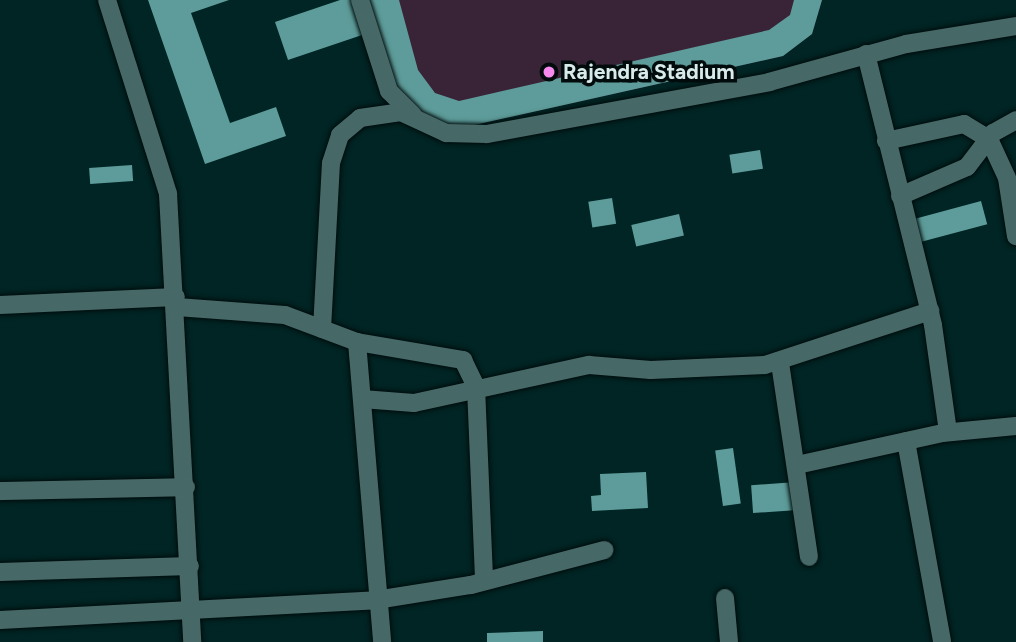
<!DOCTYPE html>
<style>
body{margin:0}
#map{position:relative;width:1016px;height:642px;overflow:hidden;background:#012524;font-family:Figtree,sans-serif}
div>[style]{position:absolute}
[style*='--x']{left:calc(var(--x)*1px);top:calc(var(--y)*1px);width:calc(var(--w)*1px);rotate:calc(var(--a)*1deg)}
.green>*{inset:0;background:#392437}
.building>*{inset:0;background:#5d9c9a;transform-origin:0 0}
.roads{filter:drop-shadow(0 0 2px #000c0c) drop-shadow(0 0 2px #000c0c)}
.minor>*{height:18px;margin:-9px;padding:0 9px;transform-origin:9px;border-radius:9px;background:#466968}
.dots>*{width:19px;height:19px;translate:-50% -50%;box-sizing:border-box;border:4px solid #010b0b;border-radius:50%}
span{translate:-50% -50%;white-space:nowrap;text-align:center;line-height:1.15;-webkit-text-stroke:7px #010b0b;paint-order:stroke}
.poi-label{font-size:21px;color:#d8ebea;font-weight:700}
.left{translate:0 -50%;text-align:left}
</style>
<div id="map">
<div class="green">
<div style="clip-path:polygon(369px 0,822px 0,812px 34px,783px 56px,456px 129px)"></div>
</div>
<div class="building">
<div style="clip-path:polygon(148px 0,229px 0,191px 13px,230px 123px,276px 107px,286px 136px,205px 164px)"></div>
<div style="clip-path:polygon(340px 0,353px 0,365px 34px,288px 60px,275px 22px)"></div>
<div style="clip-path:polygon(369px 0,399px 0,418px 70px,435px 93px,459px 101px,769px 30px,790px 15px,794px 0,822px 0,812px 34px,783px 56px,456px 129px,417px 114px,393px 88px)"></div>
<div style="left:760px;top:150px;width:19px;height:31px;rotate:81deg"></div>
<div style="left:132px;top:165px;width:16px;height:43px;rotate:86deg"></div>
<div style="left:612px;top:198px;width:26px;height:24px;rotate:81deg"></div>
<div style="left:981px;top:201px;width:24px;height:71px;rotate:75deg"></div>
<div style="left:679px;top:214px;width:22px;height:49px;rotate:77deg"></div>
<div style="left:733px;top:448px;width:56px;height:18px;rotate:82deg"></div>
<div style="clip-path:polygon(646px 472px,648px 508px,592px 511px,591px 496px,601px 495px,600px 474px)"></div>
<div style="left:796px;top:482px;width:28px;height:45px;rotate:86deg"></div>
<div style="clip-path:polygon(543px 631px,543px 642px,487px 642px,487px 633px)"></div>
</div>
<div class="roads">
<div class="minor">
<div style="--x:107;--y:0;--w:203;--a:72.5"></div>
<div style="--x:168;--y:194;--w:449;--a:86.9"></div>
<div style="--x:360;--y:0;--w:96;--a:72.3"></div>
<div style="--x:389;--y:91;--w:34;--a:45"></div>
<div style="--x:866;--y:54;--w:279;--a:76.1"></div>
<div style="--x:933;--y:325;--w:108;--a:82"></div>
<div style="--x:886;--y:141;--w:80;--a:-12.3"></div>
<div style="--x:964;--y:124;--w:29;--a:31"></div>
<div style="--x:989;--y:139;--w:43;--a:65.2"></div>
<div style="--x:1007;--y:178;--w:59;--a:81.2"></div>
<div style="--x:900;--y:196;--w:73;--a:-23.4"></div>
<div style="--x:967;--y:167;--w:43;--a:-52.6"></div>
<div style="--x:993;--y:133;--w:26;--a:-29"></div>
<div style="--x:0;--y:305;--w:176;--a:-2.6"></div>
<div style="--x:177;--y:307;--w:108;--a:4.2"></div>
<div style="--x:285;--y:315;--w:77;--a:20.6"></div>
<div style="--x:357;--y:342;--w:108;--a:9.6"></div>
<div style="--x:463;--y:360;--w:30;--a:64"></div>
<div style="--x:476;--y:387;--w:194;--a:87.6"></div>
<div style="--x:322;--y:329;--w:166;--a:-86.9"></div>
<div style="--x:331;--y:163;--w:29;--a:-72"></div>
<div style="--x:340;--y:135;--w:26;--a:-40"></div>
<div style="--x:360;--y:118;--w:41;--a:-8.3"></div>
<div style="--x:401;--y:112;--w:50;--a:25"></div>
<div style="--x:446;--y:133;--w:41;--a:1.4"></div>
<div style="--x:487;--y:134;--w:287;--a:-10.4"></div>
<div style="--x:769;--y:82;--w:142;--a:-15.5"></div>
<div style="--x:906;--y:44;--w:111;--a:-9.3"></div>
<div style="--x:357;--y:342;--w:301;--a:85.2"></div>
<div style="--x:780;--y:363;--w:196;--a:81.5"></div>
<div style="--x:362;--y:399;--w:52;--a:4.4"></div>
<div style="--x:414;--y:403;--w:179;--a:-12.3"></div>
<div style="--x:589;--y:365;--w:62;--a:4.6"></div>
<div style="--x:651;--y:370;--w:114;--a:-2.5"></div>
<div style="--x:765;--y:365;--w:174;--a:-18.1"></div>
<div style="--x:906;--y:441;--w:204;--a:79.8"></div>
<div style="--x:797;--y:465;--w:148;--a:-12.4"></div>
<div style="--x:942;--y:433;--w:74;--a:-5.4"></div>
<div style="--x:0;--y:491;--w:186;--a:-1.2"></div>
<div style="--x:0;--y:572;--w:190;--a:-1.8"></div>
<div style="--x:725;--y:598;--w:44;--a:84.8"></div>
<div style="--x:0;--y:620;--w:377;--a:-3"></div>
<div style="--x:376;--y:600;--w:96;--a:-9"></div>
<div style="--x:471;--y:585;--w:138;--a:-14.7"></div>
</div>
</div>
<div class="dots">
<div style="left:549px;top:72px;background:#f689ed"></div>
</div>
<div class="poi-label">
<span class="left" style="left:563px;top:72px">Rajendra Stadium</span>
</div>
</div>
